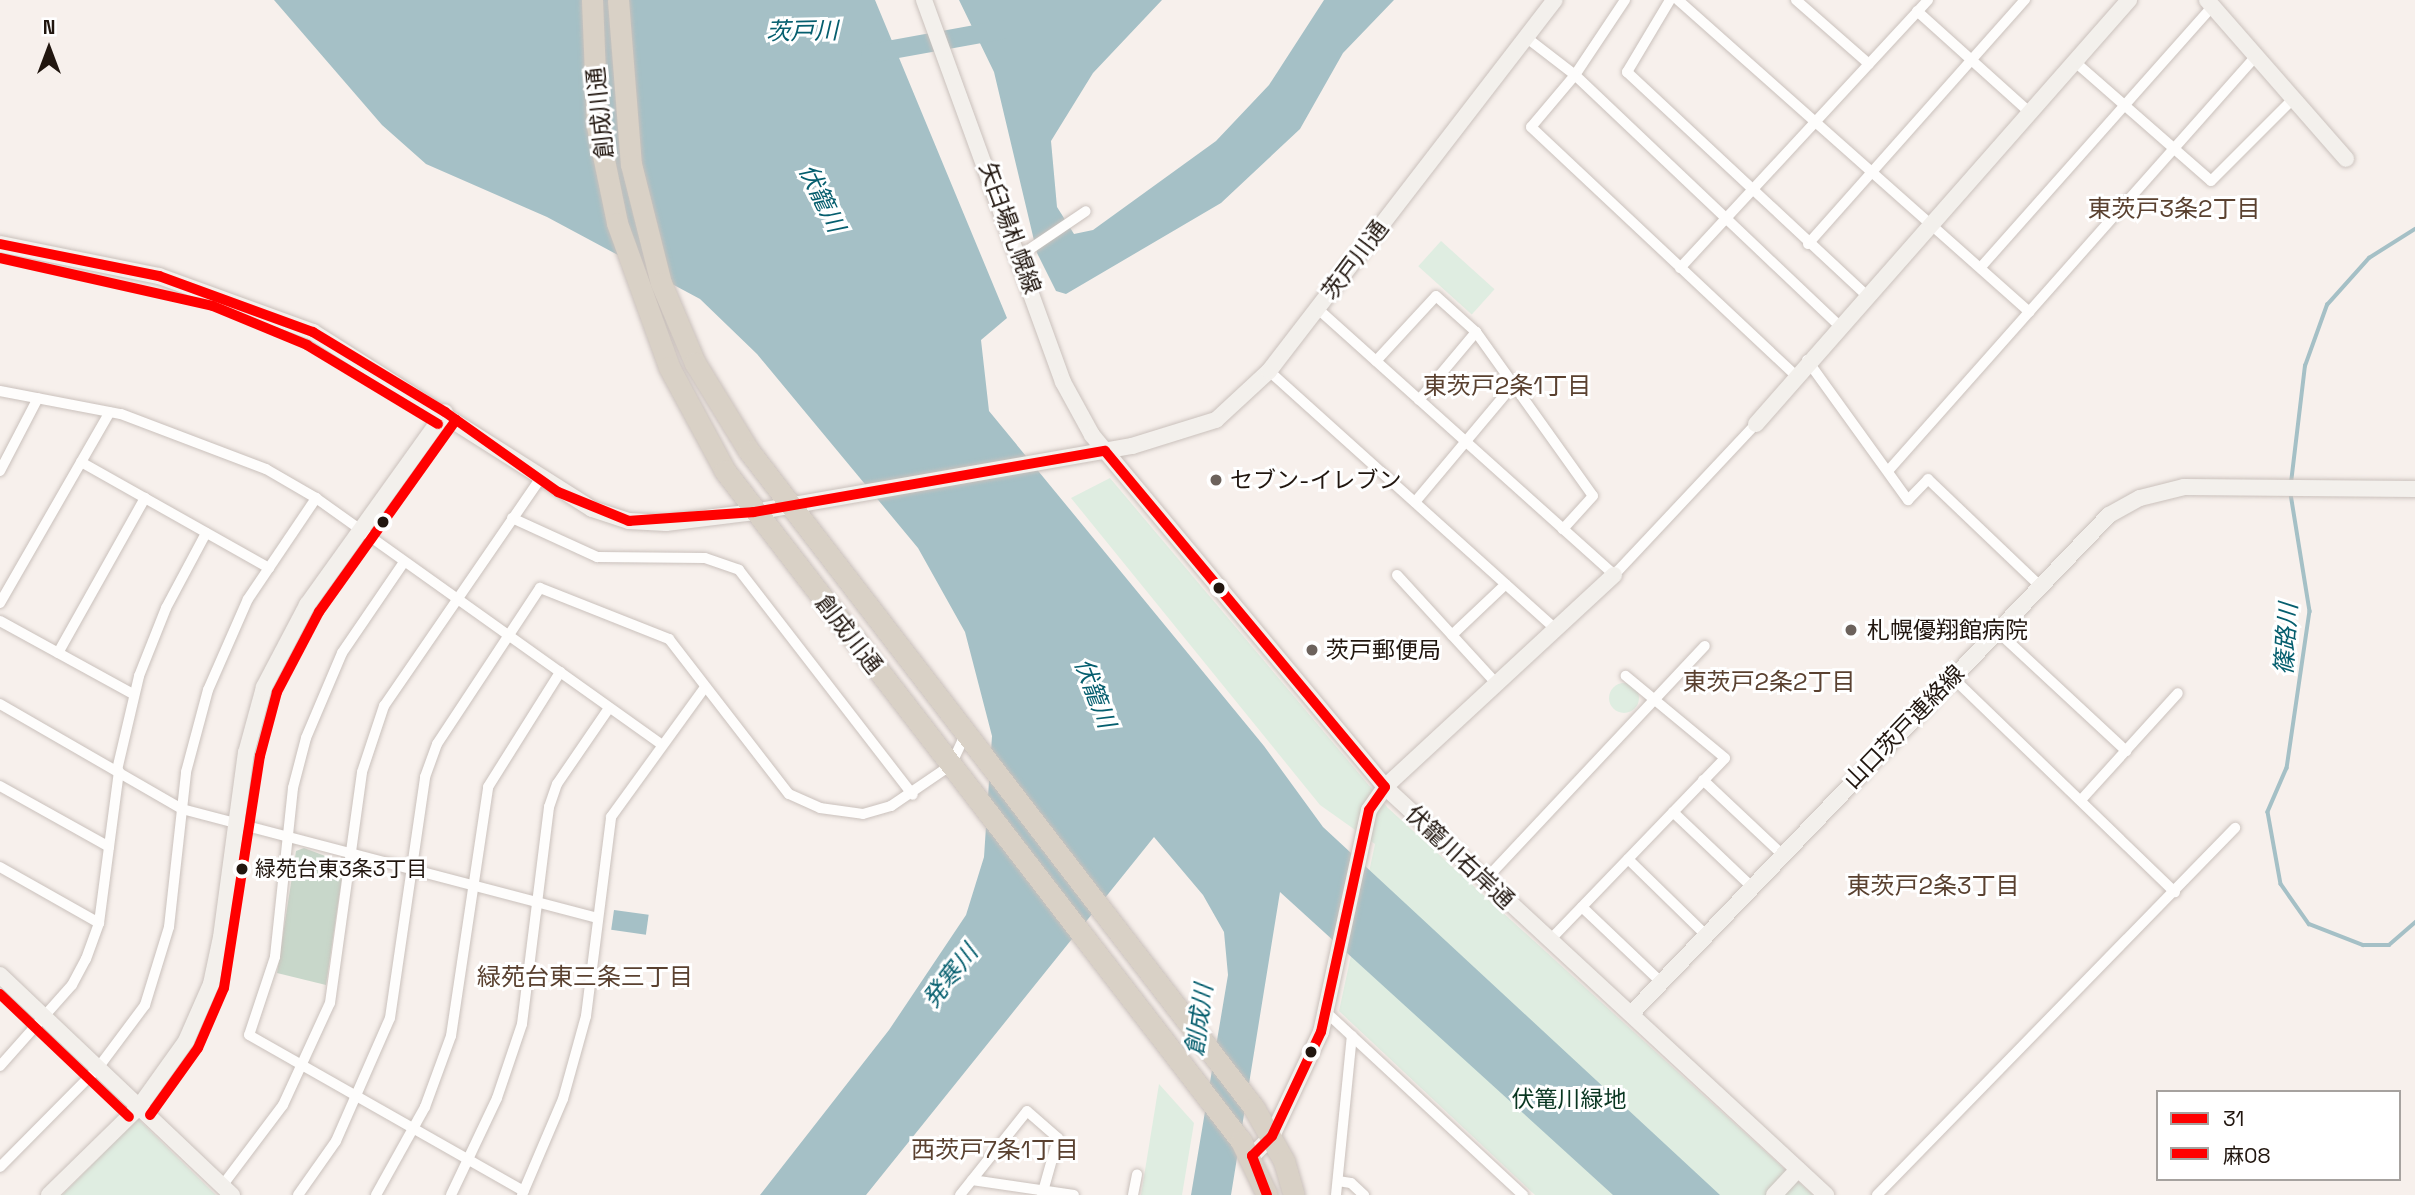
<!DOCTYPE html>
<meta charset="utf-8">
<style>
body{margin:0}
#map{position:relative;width:2415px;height:1195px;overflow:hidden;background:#f7f0ec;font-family:"Space Grotesk","Noto Sans JP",sans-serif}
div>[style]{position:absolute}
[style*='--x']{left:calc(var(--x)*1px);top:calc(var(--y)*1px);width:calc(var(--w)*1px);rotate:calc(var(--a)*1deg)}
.green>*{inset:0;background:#dfede1;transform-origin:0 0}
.round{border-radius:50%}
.forest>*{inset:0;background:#c8d7ca}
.water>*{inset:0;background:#a5c0c6;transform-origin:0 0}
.stream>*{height:3.5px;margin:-1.75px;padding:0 1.75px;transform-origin:1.75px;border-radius:1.75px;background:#a5c0c6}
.river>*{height:19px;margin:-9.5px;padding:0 9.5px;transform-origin:9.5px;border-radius:9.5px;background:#a5c0c6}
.roads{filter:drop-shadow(0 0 2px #cac1bc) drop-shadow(0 0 2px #cac1bc)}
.street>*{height:10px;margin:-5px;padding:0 5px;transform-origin:5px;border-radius:5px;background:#fefdfc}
.secondary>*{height:16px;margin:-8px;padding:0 8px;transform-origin:8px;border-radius:8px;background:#f3f0ec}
.highway>*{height:21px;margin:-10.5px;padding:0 10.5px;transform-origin:10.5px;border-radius:10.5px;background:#d9d1c6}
.bus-1>*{height:10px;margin:-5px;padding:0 5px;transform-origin:5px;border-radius:5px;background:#f00}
.bus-2>*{height:10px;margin:-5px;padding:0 5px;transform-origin:5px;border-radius:5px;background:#f00}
.dots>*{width:19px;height:19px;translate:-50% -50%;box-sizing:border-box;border:4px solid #fff;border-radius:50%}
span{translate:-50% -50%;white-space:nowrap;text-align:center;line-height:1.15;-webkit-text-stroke:6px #fff;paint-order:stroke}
.bus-label{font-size:21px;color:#21160f}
.left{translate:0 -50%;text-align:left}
.street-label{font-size:23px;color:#21160f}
.poi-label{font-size:23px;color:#21160f}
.park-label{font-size:23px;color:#093621}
.water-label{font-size:24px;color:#055e6e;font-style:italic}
.neighbourhood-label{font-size:24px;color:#5a4130}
.legend{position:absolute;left:2156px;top:1090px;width:245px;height:91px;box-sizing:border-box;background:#fff;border:2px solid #a6a29f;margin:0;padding:9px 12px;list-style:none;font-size:21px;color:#21160f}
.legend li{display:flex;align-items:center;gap:14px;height:35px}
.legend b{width:35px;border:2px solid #a6a29f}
.north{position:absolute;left:14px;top:14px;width:70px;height:70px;-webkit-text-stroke:5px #fff;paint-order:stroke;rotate:0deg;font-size:19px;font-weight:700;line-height:28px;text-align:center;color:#21160f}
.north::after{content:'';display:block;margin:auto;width:24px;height:32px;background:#21160f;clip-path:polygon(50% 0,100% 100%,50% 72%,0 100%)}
</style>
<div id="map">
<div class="green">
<div style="left:1441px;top:241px;width:72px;height:34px;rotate:42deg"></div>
<div style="clip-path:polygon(1110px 478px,1388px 808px,1813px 1195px,1535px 1195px,1339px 1011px,1375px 844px,1320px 805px,1071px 498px)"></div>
<div class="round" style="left:1609px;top:683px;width:30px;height:30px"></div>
<div style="clip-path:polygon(1159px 1084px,1194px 1123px,1182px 1195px,1141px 1195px)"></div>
<div style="clip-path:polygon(138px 1119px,216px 1195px,62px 1195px)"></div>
</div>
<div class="forest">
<div style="clip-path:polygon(304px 848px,344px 863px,326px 985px,277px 973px,296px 851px)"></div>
</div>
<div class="water">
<div style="clip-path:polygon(274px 0,875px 0,1007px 318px,981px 340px,989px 411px,1264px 746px,1323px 827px,1720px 1195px,1613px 1195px,1280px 892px,1231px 1195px,1191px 1195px,1228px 975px,1224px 932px,1203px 895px,1154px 837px,866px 1195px,760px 1195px,889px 1030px,966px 915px,984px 857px,992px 736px,965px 632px,918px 548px,757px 354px,700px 299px,547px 217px,426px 164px,382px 125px)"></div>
<div style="clip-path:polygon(959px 0,1162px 0,1093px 73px,1051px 141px,1057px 207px,1074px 234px,1093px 230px,1216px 141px,1269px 85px,1324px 0,1394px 0,1343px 53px,1300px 129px,1221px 203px,1066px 294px,1056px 291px,1037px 253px,994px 72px)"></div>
<div style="left:614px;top:910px;width:35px;height:20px;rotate:8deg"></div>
</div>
<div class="stream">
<div style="--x:2291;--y:483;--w:118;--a:-83.2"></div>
<div style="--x:2305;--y:366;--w:65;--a:-70.2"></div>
<div style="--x:2327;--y:305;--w:63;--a:-48.2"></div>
<div style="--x:2369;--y:258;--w:54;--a:-32.2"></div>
<div style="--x:2291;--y:494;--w:119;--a:80.8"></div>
<div style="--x:2310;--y:611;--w:159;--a:98.3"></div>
<div style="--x:2287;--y:768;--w:48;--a:113.4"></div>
<div style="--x:2268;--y:812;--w:73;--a:79.8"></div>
<div style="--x:2281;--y:884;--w:49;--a:55"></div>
<div style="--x:2309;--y:924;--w:58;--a:21.3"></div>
<div style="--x:2363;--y:945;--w:26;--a:0"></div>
<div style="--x:2389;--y:945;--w:35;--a:-41"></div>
</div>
<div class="river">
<div style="--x:870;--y:53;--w:134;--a:-10.3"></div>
</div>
<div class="roads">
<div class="street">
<div style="--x:1625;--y:0;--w:90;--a:123.7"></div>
<div style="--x:1575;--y:75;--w:68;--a:130.2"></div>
<div style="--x:1531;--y:127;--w:364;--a:43.2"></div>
<div style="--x:1670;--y:0;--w:84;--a:120.8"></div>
<div style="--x:1627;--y:72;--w:325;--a:43"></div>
<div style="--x:1678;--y:0;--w:470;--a:41.6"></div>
<div style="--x:1796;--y:0;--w:97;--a:41.2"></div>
<div style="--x:1917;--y:11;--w:151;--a:42"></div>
<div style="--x:1527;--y:38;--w:61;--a:37.6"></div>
<div style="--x:1575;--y:75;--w:363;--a:43.5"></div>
<div style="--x:2074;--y:61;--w:182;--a:41.2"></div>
<div style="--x:2211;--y:181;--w:117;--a:-45"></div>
<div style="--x:1808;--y:244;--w:327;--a:-48.4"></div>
<div style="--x:1021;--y:255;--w:78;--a:-34.1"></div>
<div style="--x:1981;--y:267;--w:348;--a:-48.4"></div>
<div style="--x:1680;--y:268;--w:365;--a:-47.2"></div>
<div style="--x:1318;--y:309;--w:398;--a:41.9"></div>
<div style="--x:1614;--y:575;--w:207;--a:-46.8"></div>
<div style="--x:1807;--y:360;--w:173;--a:54.2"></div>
<div style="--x:1908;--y:500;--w:29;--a:-46"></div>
<div style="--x:1928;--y:479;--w:153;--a:43.7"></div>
<div style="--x:1376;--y:361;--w:88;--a:-47.3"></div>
<div style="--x:1436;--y:296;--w:54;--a:42"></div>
<div style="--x:1476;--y:332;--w:201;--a:54.5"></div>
<div style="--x:1593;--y:496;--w:45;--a:132.3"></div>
<div style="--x:1269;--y:371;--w:387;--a:42"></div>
<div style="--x:0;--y:391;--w:123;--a:10.8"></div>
<div style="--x:121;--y:414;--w:155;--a:20.8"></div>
<div style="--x:266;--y:469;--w:58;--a:30.1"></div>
<div style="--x:316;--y:498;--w:425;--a:35.5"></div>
<div style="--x:1419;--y:400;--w:89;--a:-50"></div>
<div style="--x:81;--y:462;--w:216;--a:29.4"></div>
<div style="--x:0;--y:471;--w:82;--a:-62.5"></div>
<div style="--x:1888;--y:471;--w:555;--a:-48.44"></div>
<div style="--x:1415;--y:502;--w:154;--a:-50"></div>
<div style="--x:512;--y:518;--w:94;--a:24.6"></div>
<div style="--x:597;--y:557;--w:108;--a:0.5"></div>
<div style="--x:705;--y:558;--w:36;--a:19"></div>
<div style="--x:739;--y:570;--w:284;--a:52.3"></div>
<div style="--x:404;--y:562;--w:110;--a:124.3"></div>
<div style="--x:342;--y:653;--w:92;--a:113"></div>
<div style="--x:306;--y:738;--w:52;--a:104.6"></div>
<div style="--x:293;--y:788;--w:170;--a:96.1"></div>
<div style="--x:275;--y:957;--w:82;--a:108.4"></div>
<div style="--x:249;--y:1035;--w:316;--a:29.6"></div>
<div style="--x:1397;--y:575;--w:148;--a:47.5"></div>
<div style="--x:0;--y:603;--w:220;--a:-60.1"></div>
<div style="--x:0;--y:621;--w:152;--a:28.8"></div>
<div style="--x:1996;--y:630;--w:178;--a:42.9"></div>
<div style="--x:1452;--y:635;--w:74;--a:-43.4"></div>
<div style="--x:58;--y:653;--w:178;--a:-60.7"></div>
<div style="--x:1952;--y:677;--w:310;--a:44"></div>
<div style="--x:0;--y:704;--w:210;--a:30"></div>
<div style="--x:182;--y:809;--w:429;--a:14.7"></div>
<div style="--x:117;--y:770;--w:97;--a:-76.8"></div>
<div style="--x:139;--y:676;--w:73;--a:-68.3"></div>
<div style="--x:166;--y:608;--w:85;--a:-61.9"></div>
<div style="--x:1703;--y:780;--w:110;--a:43.2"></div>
<div style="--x:0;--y:786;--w:125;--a:29.2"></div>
<div style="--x:2081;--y:800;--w:144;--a:-47.8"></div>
<div style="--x:1673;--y:812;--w:109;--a:43.5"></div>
<div style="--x:1628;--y:859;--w:109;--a:44.3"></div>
<div style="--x:0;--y:867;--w:114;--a:29.5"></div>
<div style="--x:1485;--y:880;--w:321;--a:-46.8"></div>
<div style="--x:1582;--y:907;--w:109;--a:43.5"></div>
<div style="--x:1550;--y:940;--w:252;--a:-46.1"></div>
<div style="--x:1725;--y:758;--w:129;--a:-140.4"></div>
<div style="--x:1326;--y:1012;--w:269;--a:42.9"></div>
<div style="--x:0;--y:1066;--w:108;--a:-48.4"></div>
<div style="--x:72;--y:985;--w:30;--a:-62"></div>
<div style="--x:86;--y:959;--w:38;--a:-70"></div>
<div style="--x:99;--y:923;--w:153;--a:-82.5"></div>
<div style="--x:0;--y:1167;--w:139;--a:-45.3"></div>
<div style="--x:98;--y:1068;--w:79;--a:-53.3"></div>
<div style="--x:145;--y:1005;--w:82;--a:-72.9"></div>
<div style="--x:169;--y:927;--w:156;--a:-83.7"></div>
<div style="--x:186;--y:772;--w:85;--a:-75"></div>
<div style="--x:208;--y:690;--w:99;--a:-66.3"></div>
<div style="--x:248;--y:599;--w:122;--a:-56"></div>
<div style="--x:972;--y:1180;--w:103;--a:8.4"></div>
<div style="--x:1338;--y:1181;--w:13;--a:9"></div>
<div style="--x:1351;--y:1183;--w:18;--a:43"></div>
<div style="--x:222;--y:1186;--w:101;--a:-53"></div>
<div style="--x:283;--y:1105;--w:112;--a:-65.3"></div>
<div style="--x:330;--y:1003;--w:233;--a:-82.1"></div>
<div style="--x:362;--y:772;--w:70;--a:-71.6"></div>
<div style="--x:384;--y:706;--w:275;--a:-55.5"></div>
<div style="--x:298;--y:1195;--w:66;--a:-54.9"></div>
<div style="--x:336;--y:1141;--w:134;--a:-66.3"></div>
<div style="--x:390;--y:1018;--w:244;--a:-81.7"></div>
<div style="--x:425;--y:777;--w:35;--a:-70"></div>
<div style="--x:437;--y:744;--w:187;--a:-56.6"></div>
<div style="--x:540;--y:588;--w:139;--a:21.6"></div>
<div style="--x:669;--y:639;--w:196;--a:52.3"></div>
<div style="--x:789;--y:794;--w:34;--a:24"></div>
<div style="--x:820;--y:808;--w:43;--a:7.9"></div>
<div style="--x:863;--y:814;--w:29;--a:-16"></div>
<div style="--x:891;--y:806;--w:73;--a:-34.3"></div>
<div style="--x:951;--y:765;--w:35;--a:-65"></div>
<div style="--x:376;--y:1195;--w:101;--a:-60.9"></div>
<div style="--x:425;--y:1107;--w:76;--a:-69.9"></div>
<div style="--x:451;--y:1036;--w:252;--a:-81.5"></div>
<div style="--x:488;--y:787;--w:136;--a:-57.9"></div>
<div style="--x:451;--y:1195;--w:107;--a:-64.6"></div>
<div style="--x:497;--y:1098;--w:78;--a:-71.3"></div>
<div style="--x:522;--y:1024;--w:219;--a:-82.9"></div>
<div style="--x:549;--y:807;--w:24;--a:-71"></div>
<div style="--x:557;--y:784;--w:92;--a:-55.6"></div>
<div style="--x:522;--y:1195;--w:104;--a:-66.9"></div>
<div style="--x:563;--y:1099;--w:86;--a:-74.5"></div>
<div style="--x:586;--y:1016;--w:201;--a:-82.8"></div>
<div style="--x:611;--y:817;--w:160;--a:-54.1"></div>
<div style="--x:960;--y:1195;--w:107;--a:-51.4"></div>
<div style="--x:1027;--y:1111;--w:41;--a:41.1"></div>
<div style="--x:1058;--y:1138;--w:59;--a:105.7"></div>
<div style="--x:1133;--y:1195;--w:21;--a:-79"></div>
<div style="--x:1336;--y:1195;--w:160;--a:-84.3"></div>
<div style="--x:1877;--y:1195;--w:513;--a:-45.71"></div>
</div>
<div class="secondary">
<div style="--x:924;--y:0;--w:407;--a:70"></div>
<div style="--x:1063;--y:382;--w:60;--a:61.3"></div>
<div style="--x:1092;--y:435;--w:458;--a:50.2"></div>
<div style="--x:1385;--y:787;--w:601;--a:42.77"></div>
<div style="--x:2207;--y:0;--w:211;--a:48.8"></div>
<div style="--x:0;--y:244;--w:162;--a:11.4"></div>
<div style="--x:159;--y:276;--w:164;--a:20"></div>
<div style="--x:313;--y:332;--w:330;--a:32.4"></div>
<div style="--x:592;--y:509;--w:39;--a:18"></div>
<div style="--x:629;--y:521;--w:37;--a:3"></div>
<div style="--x:666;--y:523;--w:89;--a:-7.1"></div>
<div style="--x:754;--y:512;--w:384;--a:-9.9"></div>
<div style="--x:1132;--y:446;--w:88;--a:-17.2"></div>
<div style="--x:1216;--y:420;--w:72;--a:-42.8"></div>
<div style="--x:1269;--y:371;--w:468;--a:-52.4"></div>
<div style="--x:1756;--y:424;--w:565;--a:-48.66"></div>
<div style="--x:0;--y:975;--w:320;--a:43.5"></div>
<div style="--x:1631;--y:1014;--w:691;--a:-46.23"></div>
<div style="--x:2109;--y:515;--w:35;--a:-29"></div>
<div style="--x:2140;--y:498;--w:45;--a:-14"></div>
<div style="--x:2184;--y:487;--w:231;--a:0.5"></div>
<div style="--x:1252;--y:1156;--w:28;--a:-45"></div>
<div style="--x:1272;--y:1136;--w:115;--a:-64.8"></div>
<div style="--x:1321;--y:1032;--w:227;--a:-77.8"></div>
<div style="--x:1369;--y:810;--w:28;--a:-55"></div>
<div style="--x:1385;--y:787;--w:312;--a:-42.8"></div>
<div style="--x:49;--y:1195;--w:126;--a:-44.4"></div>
<div style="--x:139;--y:1107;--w:81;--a:-54.5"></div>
<div style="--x:186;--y:1041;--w:62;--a:-66.3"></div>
<div style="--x:211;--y:984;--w:48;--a:-78"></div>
<div style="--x:221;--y:937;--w:186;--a:-82.3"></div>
<div style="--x:246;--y:753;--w:68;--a:-74.7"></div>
<div style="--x:264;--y:687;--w:93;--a:-62.3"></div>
<div style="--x:307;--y:605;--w:237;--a:-54.4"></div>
<div style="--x:1774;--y:1195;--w:35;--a:-47"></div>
</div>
<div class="highway">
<div style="--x:592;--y:0;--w:126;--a:87.7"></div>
<div style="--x:597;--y:126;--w:99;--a:78.3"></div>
<div style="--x:617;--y:223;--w:153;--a:70.1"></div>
<div style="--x:669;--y:367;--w:118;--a:61.7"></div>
<div style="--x:725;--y:471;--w:846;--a:52.4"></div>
<div style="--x:1241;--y:1141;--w:60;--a:64.3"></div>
<div style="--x:618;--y:0;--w:165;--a:85.5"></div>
<div style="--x:631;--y:164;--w:123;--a:75.9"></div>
<div style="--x:661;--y:283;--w:87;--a:67"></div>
<div style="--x:695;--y:363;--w:103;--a:58.5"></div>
<div style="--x:749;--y:451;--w:829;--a:52.45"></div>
<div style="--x:1254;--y:1108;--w:61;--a:60.5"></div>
<div style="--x:1284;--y:1161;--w:35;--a:74"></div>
</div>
</div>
<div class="bus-1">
<div style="--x:0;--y:244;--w:162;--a:11.4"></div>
<div style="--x:159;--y:276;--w:164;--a:20"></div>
<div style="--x:313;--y:332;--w:154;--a:31.2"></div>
<div style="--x:445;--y:412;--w:138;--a:35.3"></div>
<div style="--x:558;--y:492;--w:77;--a:22.2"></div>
<div style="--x:629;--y:521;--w:125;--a:-4.1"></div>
<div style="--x:754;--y:512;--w:356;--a:-9.9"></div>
<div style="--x:1105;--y:451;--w:437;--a:50.2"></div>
<div style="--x:1267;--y:1195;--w:42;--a:-111"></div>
<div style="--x:1252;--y:1156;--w:28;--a:-45"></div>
<div style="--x:1272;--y:1136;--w:115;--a:-64.8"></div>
<div style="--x:1321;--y:1032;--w:227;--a:-77.8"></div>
<div style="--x:1369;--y:810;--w:28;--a:-55"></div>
</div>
<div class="bus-2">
<div style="--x:0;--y:258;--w:218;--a:12.7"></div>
<div style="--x:213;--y:306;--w:102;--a:22.5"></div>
<div style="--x:307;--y:345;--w:153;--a:31.1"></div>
<div style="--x:0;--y:994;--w:178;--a:43.6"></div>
<div style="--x:150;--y:1115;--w:82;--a:-54.4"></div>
<div style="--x:198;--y:1048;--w:65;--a:-66.6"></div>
<div style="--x:224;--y:988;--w:235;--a:-81.2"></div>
<div style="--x:260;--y:756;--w:66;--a:-75.1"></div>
<div style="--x:277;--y:692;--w:90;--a:-62.3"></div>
<div style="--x:319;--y:612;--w:236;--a:-54.5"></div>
</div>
<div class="dots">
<div style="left:1216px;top:480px;background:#6c625c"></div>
<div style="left:383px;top:522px;background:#21160f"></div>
<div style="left:1219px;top:588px;background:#21160f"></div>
<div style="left:1851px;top:630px;background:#6c625c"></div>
<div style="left:1312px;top:650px;background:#6c625c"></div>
<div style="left:242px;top:869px;background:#21160f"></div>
<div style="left:1311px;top:1052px;background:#21160f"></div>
</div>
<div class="bus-label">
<span class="left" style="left:255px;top:869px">緑苑台東3条3丁目</span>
</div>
<div class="street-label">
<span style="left:600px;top:113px;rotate:-96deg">創成川通</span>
<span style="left:1010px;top:228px;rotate:70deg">矢臼場札幌線</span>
<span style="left:1355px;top:260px;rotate:-53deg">茨戸川通</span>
<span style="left:849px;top:634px;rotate:52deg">創成川通</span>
<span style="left:1904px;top:727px;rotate:-46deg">山口茨戸連絡線</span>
<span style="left:1460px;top:857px;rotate:43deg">伏籠川右岸通</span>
</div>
<div class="poi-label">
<span class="left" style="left:1230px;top:480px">セブン-イレブン</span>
<span class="left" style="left:1867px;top:630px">札幌優翔館病院</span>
<span class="left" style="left:1326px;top:650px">茨戸郵便局</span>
</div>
<div class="park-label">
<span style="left:1569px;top:1099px">伏篭川緑地</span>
</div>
<div class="water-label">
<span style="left:802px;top:31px;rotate:-1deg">茨戸川</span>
<span style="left:822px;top:198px;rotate:64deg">伏籠川</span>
<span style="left:2286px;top:639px;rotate:-86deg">篠路川</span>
<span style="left:1095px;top:693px;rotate:69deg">伏籠川</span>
<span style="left:950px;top:976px;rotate:-52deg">発寒川</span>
<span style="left:1199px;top:1020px;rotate:-82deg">創成川</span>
</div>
<div class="neighbourhood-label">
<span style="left:2174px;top:209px">東茨戸3条2丁目</span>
<span style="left:1507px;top:386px">東茨戸2条1丁目</span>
<span style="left:1769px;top:682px">東茨戸2条2丁目</span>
<span style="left:1933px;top:886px">東茨戸2条3丁目</span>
<span style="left:585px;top:977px">緑苑台東三条三丁目</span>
<span style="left:995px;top:1150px">西茨戸7条1丁目</span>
</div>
<ul class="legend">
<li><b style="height:9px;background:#f00"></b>31</li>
<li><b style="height:9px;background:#f00"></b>麻08</li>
</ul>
<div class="north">N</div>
</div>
